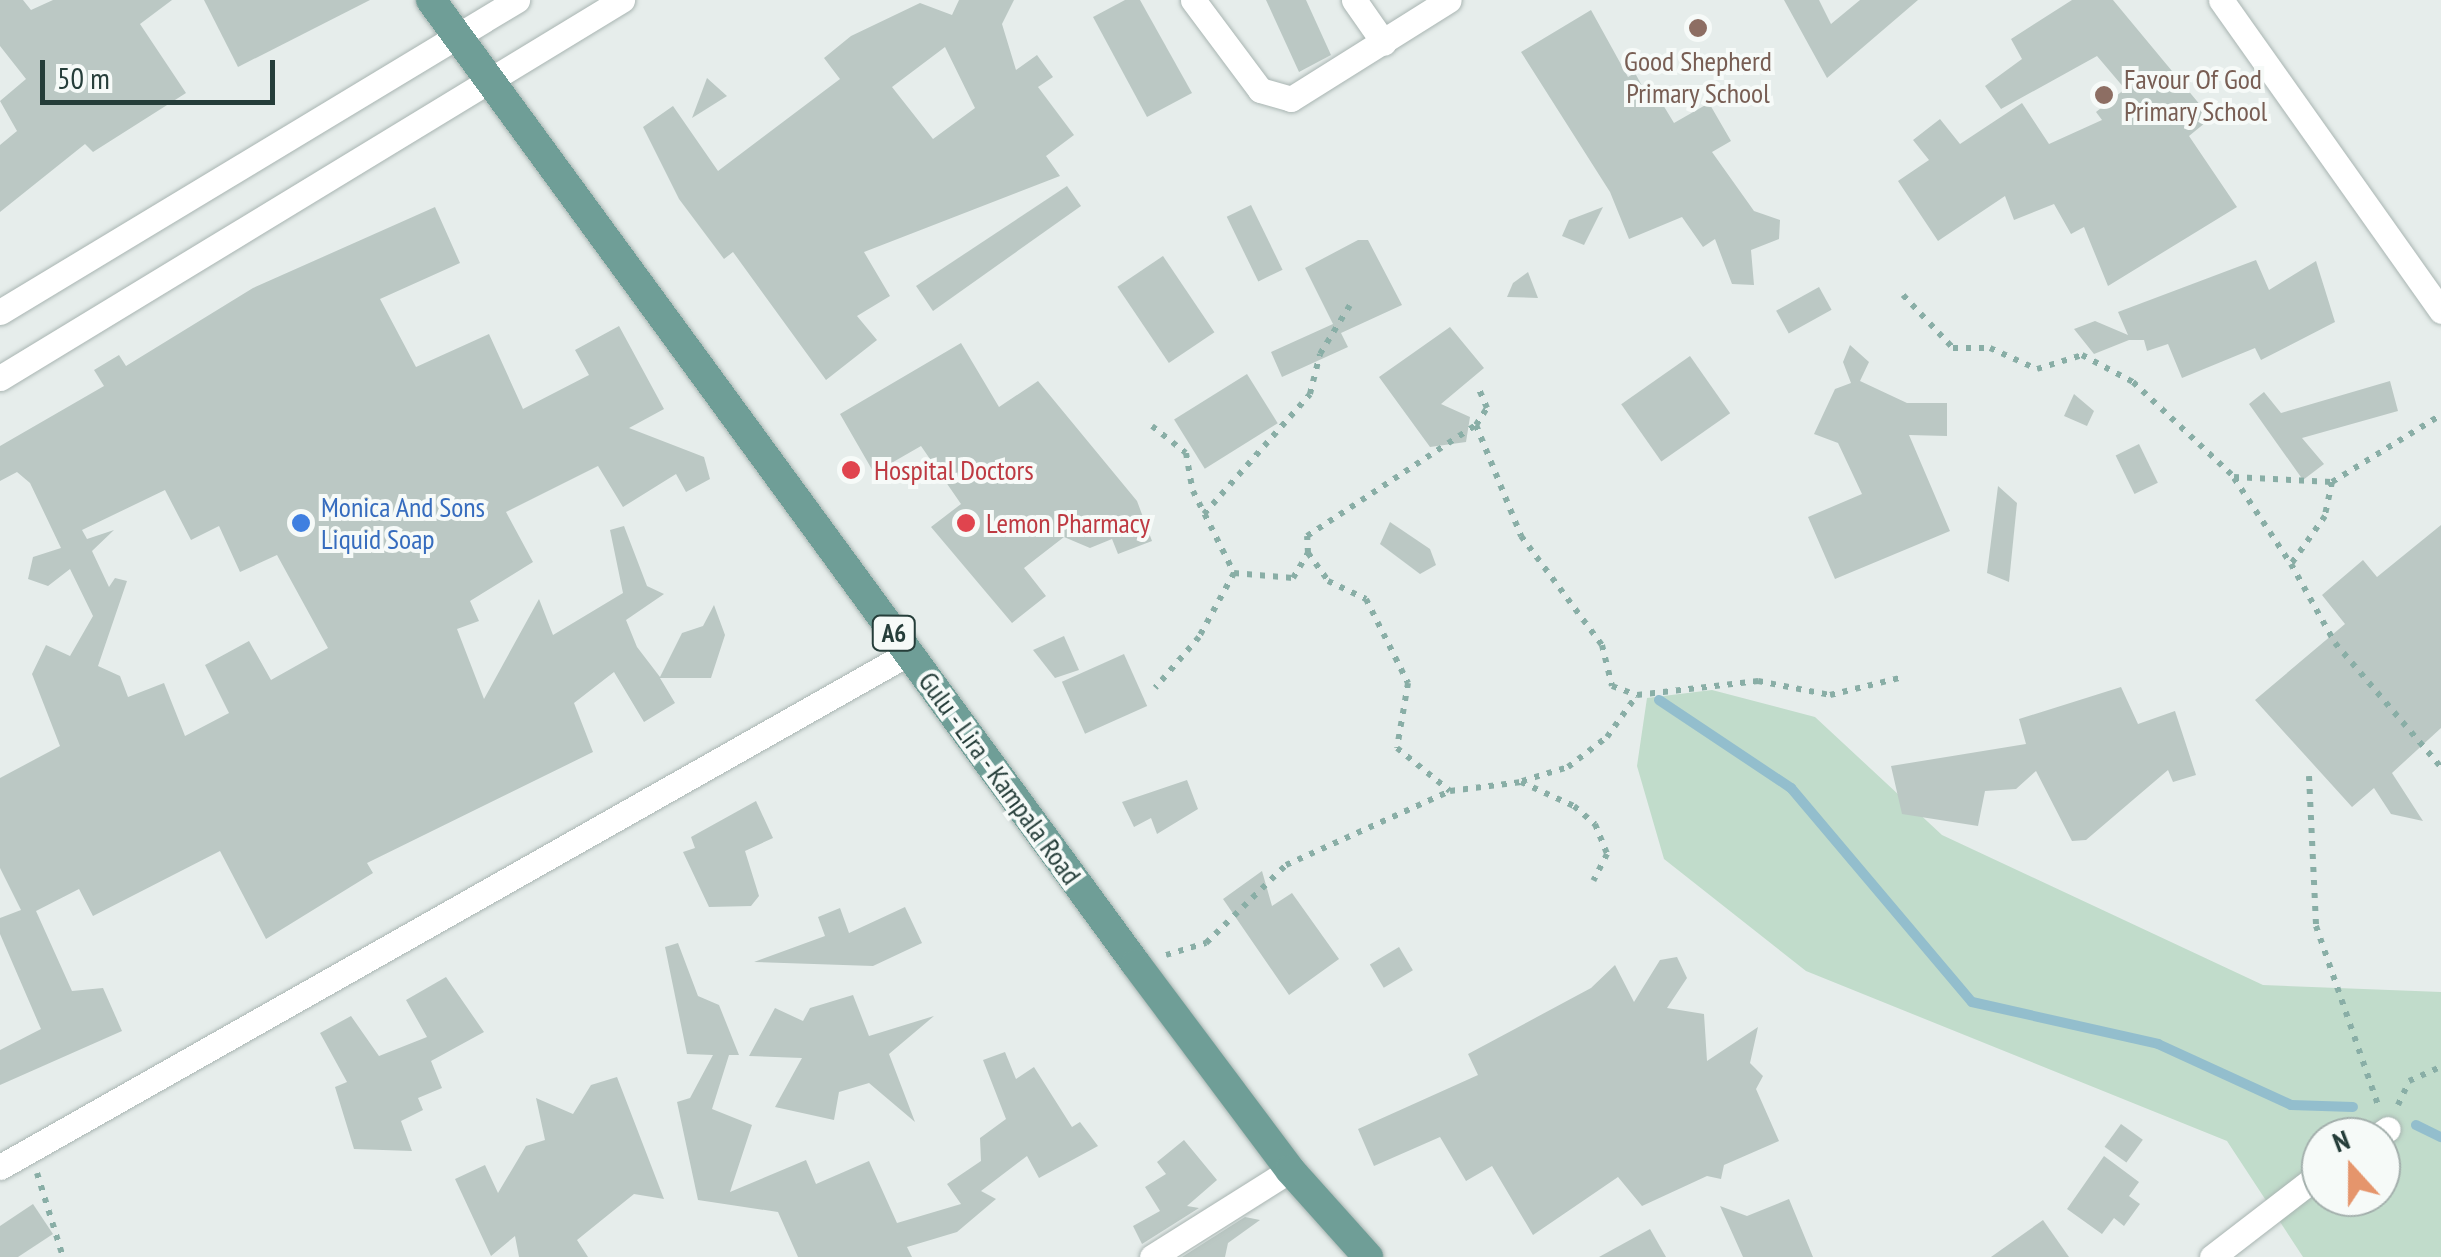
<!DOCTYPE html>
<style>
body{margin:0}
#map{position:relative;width:2441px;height:1257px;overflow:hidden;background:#e6edeb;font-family:"PT Sans Narrow",sans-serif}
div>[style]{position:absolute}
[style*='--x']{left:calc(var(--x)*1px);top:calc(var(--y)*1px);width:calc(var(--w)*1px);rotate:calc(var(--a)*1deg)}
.green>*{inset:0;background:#c1dccb}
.stream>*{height:10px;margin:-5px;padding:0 5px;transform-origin:5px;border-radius:5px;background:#93becd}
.building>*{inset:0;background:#bbc8c4;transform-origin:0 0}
.path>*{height:6px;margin-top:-3px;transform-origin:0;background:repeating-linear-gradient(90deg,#89aea6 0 5px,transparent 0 13px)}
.roads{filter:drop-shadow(0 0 2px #a9b5b2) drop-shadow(0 0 2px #a9b5b2)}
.minor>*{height:25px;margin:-12.5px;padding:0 12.5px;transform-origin:12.5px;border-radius:12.5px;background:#fff}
.primary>*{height:30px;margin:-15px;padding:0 15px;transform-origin:15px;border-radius:15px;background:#6f9e97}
.dots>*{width:28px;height:28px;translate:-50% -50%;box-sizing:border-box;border:5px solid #f6faf8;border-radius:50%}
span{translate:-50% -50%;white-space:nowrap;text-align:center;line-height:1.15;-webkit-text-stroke:8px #f6faf8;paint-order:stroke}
.shield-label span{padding:2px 8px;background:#f6faf8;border:2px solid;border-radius:8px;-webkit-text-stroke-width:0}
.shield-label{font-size:25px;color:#263e3a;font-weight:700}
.education-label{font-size:28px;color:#785e54}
.left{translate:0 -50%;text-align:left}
.health-label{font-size:28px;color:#be3a42}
.shop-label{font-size:28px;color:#366cbe}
.street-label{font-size:28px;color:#263e3a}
.north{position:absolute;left:2301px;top:1117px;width:100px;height:100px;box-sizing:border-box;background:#f6faf8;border:2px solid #a3afac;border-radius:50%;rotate:339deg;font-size:28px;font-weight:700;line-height:40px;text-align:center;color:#263e3a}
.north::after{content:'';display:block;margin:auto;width:35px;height:45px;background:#e5956c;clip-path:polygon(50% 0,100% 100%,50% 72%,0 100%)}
.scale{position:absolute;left:40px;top:60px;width:235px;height:45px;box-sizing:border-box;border:5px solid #263e3a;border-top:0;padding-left:12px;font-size:30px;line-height:35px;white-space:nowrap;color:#263e3a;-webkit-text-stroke:8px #f6faf8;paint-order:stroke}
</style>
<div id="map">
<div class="green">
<div style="clip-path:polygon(evenodd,1712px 690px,1815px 717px,1942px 835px,2263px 985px,2441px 992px,2441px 1257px,2303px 1257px,2227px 1141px,1806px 971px,1664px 859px,1637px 766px,1647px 698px,1712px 690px,2321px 1137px,2381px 1137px,2381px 1197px,2321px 1197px,2321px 1137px)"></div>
</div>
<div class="stream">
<div style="--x:1659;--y:700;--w:159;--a:33.7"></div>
<div style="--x:1791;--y:788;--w:280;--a:49.8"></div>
<div style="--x:1972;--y:1002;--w:191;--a:12.7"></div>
<div style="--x:2158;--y:1044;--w:146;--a:24.6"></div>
<div style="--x:2291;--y:1105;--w:62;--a:1.8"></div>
<div style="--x:2416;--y:1125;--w:28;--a:26"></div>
</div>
<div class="building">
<div style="clip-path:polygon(0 0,23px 0,31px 10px,53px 0,172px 0,140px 24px,186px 93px,93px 152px,85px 144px,0 212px,0 145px,17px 131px,0 101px,26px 79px,0 46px)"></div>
<div style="clip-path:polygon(204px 0,370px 0,238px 67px)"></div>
<div style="clip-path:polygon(evenodd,959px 0,1014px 0,1002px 24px,1016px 70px,1037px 55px,1053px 77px,1038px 87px,1074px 135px,1046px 156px,1060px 176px,864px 252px,890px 296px,857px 316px,877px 340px,826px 380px,733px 252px,724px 259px,679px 199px,643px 127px,673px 106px,718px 171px,840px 79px,824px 58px,851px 36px,920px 3px,952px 15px,959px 0,945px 47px,975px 108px,933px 139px,892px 87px,945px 47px)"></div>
<div style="clip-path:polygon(1125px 0,1140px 0,1192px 93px,1147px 117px,1093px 17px)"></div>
<div style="clip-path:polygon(1266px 0,1306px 0,1331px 55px,1299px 72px)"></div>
<div style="clip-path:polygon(1784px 0,1819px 0,1831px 24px,1860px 0,1918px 0,1827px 78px)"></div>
<div style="clip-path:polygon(2072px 0,2113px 0,2211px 118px,2189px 136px,2237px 207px,2108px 286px,2084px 227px,2071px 234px,2054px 204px,2014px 220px,2005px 196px,1938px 241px,1898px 181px,1929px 160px,1913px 140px,1940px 119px,1960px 144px,2022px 103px,2049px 144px,2102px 120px,2096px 112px,2125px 89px,2097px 56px,2001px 109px,1985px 86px,2022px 59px,2011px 39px)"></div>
<div style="clip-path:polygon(1591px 10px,1628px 77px,1635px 73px,1647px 95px,1654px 90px,1674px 123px,1709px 103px,1731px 141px,1712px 152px,1754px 211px,1780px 220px,1779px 239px,1751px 250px,1754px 285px,1732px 284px,1715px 239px,1703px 247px,1682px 217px,1629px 239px,1610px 192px,1521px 52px)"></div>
<div style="clip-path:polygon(707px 78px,727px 96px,692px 118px)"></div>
<div style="clip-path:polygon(1067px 186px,1081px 206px,933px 311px,916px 286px)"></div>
<div style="left:1251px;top:205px;width:72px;height:27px;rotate:64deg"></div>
<div style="clip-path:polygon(evenodd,435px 207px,460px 263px,380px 299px,416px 367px,489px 334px,523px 409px,589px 375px,575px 350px,619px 326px,664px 409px,629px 428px,704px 457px,710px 479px,686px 492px,676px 474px,623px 507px,598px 466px,506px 512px,533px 562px,470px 601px,479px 621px,457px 629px,484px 699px,539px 599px,553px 635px,623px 593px,610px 530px,624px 526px,647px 586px,664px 594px,626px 620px,637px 647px,660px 677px,682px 633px,703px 626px,714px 605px,725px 635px,711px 678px,660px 678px,675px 703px,644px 722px,614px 672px,574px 703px,593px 752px,367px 863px,373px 873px,266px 939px,220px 851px,93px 916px,79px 889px,36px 911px,72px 991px,103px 988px,122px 1031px,0 1085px,0 1050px,41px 1029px,0 934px,0 918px,21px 910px,0 868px,0 778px,60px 746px,32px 674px,46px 645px,70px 656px,93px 616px,70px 569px,48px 586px,28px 579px,33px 557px,61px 548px,30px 483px,17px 472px,0 481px,0 446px,104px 386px,94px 370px,119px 355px,126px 366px,253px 288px,435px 207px,165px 490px,191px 540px,219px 526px,240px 572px,277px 555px,328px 648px,271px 680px,249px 641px,205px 665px,229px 713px,185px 736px,164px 683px,128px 697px,120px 676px,98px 666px,127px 581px,115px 578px,109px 587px,92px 551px,114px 530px,87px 539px,82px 530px,165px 490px)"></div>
<div style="clip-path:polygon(1603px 207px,1584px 245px,1562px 236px,1569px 220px)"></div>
<div style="clip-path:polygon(1358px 240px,1368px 240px,1402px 305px,1341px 333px,1348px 347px,1282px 377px,1271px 352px,1333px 324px,1305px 268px)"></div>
<div style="left:1163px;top:256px;width:92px;height:55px;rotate:56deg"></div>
<div style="clip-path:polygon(2256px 260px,2269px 290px,2316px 261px,2335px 322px,2261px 360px,2255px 348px,2182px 378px,2168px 344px,2147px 351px,2144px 340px,2129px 340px,2094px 354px,2074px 329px,2095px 321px,2128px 335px,2118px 312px)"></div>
<div style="clip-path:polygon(1528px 272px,1538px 298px,1507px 297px,1513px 283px)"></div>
<div style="left:1819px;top:287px;width:26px;height:49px;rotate:61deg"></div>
<div style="clip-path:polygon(1450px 327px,1484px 368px,1441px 404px,1470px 417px,1466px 442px,1430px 447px,1379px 377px)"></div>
<div style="clip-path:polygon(961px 343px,999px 407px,1038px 381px,1137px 501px,1152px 541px,1118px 554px,1112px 539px,1090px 548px,1064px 537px,1024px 568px,1046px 596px,1012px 623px,931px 527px,961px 504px,921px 446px,874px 473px,840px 414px)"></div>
<div style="clip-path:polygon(1850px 345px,1869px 362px,1860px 381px,1907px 403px,1947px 403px,1947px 436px,1909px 435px,1950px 531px,1835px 579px,1808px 517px,1862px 494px,1838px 443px,1814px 434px,1835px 389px,1851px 383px,1843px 362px)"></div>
<div style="left:1690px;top:356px;width:70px;height:84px;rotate:55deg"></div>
<div style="left:1247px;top:374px;width:58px;height:86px;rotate:58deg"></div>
<div style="clip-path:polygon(2390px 381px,2398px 411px,2302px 438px,2324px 464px,2303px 480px,2249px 404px,2264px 392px,2281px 413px)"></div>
<div style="clip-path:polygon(2074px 394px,2094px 411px,2087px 426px,2064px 416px)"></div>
<div style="left:2139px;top:444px;width:43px;height:26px;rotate:64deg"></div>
<div style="clip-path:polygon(1998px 486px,2017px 503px,2009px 582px,1987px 573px)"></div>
<div style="clip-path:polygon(1390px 522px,1430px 549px,1436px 565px,1420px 574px,1380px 544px)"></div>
<div style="clip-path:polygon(2441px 525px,2441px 728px,2392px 773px,2423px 821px,2391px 814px,2374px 788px,2352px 807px,2255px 700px,2345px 624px,2322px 595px,2363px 560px,2377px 577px)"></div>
<div style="clip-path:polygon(1064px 636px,1079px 670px,1055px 678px,1033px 650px)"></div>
<div style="left:1124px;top:654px;width:57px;height:68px;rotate:66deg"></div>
<div style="clip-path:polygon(2121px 687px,2138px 724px,2175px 711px,2196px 775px,2173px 782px,2168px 770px,2086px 840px,2072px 841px,2036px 771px,2016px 789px,1985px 791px,1978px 826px,1902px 814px,1891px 766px,2026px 744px,2019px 719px)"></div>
<div style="clip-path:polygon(1187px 780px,1198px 809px,1157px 834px,1151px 818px,1134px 827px,1122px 802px)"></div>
<div style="clip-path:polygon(756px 801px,773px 838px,745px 851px,759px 896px,751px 906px,709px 907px,683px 852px,695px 848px,691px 837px)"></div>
<div style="clip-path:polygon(1262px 871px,1272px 906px,1292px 893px,1339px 959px,1289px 995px,1223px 899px)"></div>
<div style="clip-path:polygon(905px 907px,922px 943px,873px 966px,754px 962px,825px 936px,818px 917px,840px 908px,849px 933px)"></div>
<div style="clip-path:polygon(678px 943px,698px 996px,719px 1005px,739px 1055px,729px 1055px,712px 1109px,752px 1125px,730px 1192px,806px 1160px,816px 1184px,869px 1161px,897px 1223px,961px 1204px,947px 1184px,981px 1161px,980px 1138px,1006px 1119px,983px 1060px,1005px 1052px,1016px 1079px,1034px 1067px,1072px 1127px,1080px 1122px,1098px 1146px,1039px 1178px,1027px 1156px,981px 1191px,996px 1199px,957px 1232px,907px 1247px,912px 1257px,798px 1257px,778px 1212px,698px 1200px,677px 1102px,690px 1098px,713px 1055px,687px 1054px,665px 947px)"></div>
<div style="left:1399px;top:947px;width:27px;height:34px;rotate:59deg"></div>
<div style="clip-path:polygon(1677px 957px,1687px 978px,1667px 1008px,1704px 1014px,1707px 1061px,1758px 1027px,1750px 1063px,1763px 1076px,1756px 1089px,1779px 1141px,1724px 1165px,1721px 1179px,1707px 1176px,1642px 1206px,1618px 1177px,1533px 1235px,1492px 1166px,1466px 1181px,1440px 1137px,1374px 1166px,1358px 1129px,1478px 1075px,1468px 1054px,1591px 988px,1615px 965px,1634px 1002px,1660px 960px)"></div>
<div style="clip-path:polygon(446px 977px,484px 1032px,431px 1061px,442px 1088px,418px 1098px,423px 1110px,401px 1121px,412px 1151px,354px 1149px,335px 1087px,347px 1082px,320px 1033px,351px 1016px,379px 1056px,427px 1037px,406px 1000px)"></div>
<div style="clip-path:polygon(853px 995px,869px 1036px,934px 1016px,889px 1054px,915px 1122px,869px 1083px,839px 1092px,834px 1120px,775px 1107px,802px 1058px,749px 1056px,775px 1008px,803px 1021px,810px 1008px)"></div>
<div style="clip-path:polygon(617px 1077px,664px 1199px,634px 1194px,577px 1240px,588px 1257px,519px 1257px,515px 1236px,491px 1256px,455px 1179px,485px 1165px,498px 1193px,526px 1146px,545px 1140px,536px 1098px,573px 1114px,591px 1085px)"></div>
<div style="left:2121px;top:1124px;width:27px;height:28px;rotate:36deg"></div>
<div style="clip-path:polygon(1184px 1140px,1217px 1180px,1187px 1206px,1199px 1208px,1142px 1244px,1133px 1226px,1160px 1211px,1145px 1187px,1166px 1174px,1157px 1162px)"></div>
<div style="clip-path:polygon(2104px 1156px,2139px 1182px,2129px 1196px,2140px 1204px,2124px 1226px,2114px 1218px,2102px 1234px,2067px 1209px)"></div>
<div style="clip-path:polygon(1789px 1199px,1813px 1257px,1743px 1257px,1720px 1206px,1747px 1216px)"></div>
<div style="clip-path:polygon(33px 1204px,53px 1234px,18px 1257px,0 1257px,0 1226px)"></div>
<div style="clip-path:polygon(1245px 1217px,1260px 1220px,1228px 1243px,1225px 1257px,1182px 1257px)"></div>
<div style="clip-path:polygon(2043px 1220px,2069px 1257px,1991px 1257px)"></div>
<div style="clip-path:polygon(1650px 1229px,1666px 1257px,1599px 1257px)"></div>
</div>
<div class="path">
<div style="--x:1903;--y:295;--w:73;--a:46.7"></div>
<div style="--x:1953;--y:348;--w:37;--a:0"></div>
<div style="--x:1990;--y:348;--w:51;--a:24.1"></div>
<div style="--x:2037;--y:369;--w:47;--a:-17.3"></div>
<div style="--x:2082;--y:355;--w:58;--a:27.9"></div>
<div style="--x:2133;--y:382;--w:139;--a:43.2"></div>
<div style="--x:2234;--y:477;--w:98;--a:2.9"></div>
<div style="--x:2332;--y:482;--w:128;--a:-31.6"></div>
<div style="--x:1476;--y:425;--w:120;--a:67.9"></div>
<div style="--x:1521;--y:536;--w:136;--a:53.4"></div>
<div style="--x:1602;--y:645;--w:42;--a:76.3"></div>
<div style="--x:1612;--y:686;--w:27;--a:20"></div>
<div style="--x:1637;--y:695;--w:122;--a:-6.6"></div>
<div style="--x:1758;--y:681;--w:73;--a:11"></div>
<div style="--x:1830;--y:695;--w:71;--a:-13.8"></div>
<div style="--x:1152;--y:426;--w:43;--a:38.5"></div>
<div style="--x:1186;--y:453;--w:39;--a:80"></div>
<div style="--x:1193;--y:491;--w:92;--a:63.4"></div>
<div style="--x:1234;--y:573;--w:73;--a:118.7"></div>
<div style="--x:1199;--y:637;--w:67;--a:130.8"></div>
<div style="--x:2234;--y:478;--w:103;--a:56.5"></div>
<div style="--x:2332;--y:482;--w:35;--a:102"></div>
<div style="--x:2325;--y:516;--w:59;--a:125.3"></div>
<div style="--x:2291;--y:564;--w:90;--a:60.9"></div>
<div style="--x:2335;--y:643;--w:163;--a:49.5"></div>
<div style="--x:1204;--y:514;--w:160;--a:-48.5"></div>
<div style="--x:1310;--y:394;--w:41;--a:-76"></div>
<div style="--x:1320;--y:354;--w:57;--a:-58.5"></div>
<div style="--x:1308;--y:553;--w:17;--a:-93"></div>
<div style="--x:1307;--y:536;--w:202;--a:-33.3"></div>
<div style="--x:1476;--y:425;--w:20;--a:-57"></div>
<div style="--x:1487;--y:408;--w:25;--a:-113"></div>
<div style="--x:1234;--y:573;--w:59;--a:4.8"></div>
<div style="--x:1293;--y:578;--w:29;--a:-59"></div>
<div style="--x:1308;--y:553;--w:34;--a:54"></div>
<div style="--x:1328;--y:581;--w:42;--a:25.3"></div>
<div style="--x:1366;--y:599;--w:94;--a:63.4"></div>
<div style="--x:1408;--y:683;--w:66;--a:99.6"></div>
<div style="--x:1397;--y:748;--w:68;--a:39.1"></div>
<div style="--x:1450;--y:791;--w:72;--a:-7.2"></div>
<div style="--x:1521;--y:782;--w:58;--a:24.4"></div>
<div style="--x:1574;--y:806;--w:28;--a:41"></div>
<div style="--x:1595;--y:824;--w:32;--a:68"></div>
<div style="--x:1607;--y:854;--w:30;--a:117"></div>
<div style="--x:2309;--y:776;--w:150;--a:87.3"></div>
<div style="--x:2316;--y:926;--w:189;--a:70.9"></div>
<div style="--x:1522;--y:781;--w:48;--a:-16.9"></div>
<div style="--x:1568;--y:767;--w:49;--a:-37.6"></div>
<div style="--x:1607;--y:737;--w:52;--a:-54.5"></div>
<div style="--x:1166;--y:955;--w:42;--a:-16.7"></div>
<div style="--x:1206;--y:943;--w:112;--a:-44.3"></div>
<div style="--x:1286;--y:865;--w:180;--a:-24.3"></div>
<div style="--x:2398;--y:1105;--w:26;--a:-65"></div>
<div style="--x:2409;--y:1081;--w:35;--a:-24"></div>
<div style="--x:37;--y:1173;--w:88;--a:72.8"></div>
</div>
<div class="roads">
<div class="minor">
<div style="--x:1193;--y:0;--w:112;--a:53.3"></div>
<div style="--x:1260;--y:90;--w:32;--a:16"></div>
<div style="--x:1291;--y:99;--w:186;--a:-32.1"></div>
<div style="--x:1354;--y:0;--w:52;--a:55.1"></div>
<div style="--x:2221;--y:0;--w:381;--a:54.7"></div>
<div style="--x:0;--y:312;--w:604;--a:-31.11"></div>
<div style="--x:0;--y:378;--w:728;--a:-31.29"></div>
<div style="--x:2376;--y:1137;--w:14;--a:-34"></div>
<div style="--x:0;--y:1167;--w:1044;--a:-29.49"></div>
<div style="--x:1152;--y:1257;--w:163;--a:-32.2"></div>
<div style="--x:2212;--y:1257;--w:138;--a:-37.6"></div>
</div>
<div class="primary">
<div style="--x:431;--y:0;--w:1194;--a:53.82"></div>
<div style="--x:1136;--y:964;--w:257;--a:53.2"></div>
<div style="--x:1290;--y:1170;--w:117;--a:48.1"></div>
</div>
</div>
<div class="dots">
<div style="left:1698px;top:28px;background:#8d6e63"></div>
<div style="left:2104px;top:95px;background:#8d6e63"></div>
<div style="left:851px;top:470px;background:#e0444e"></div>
<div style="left:301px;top:523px;background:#3f7fe0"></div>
<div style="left:966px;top:523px;background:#e0444e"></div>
</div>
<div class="shield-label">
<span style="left:894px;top:633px">A6</span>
</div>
<div class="education-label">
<span style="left:1698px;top:77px">Good Shepherd<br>Primary School</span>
<span class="left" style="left:2124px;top:95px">Favour Of God<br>Primary School</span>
</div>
<div class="health-label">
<span class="left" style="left:874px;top:470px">Hospital Doctors</span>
<span class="left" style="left:986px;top:523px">Lemon Pharmacy</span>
</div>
<div class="shop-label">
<span class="left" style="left:321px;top:523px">Monica And Sons<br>Liquid Soap</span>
</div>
<div class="street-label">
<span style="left:1000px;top:778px;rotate:54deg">Gulu - Lira - Kampala Road</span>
</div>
<div class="north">N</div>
<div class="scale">50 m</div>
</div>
